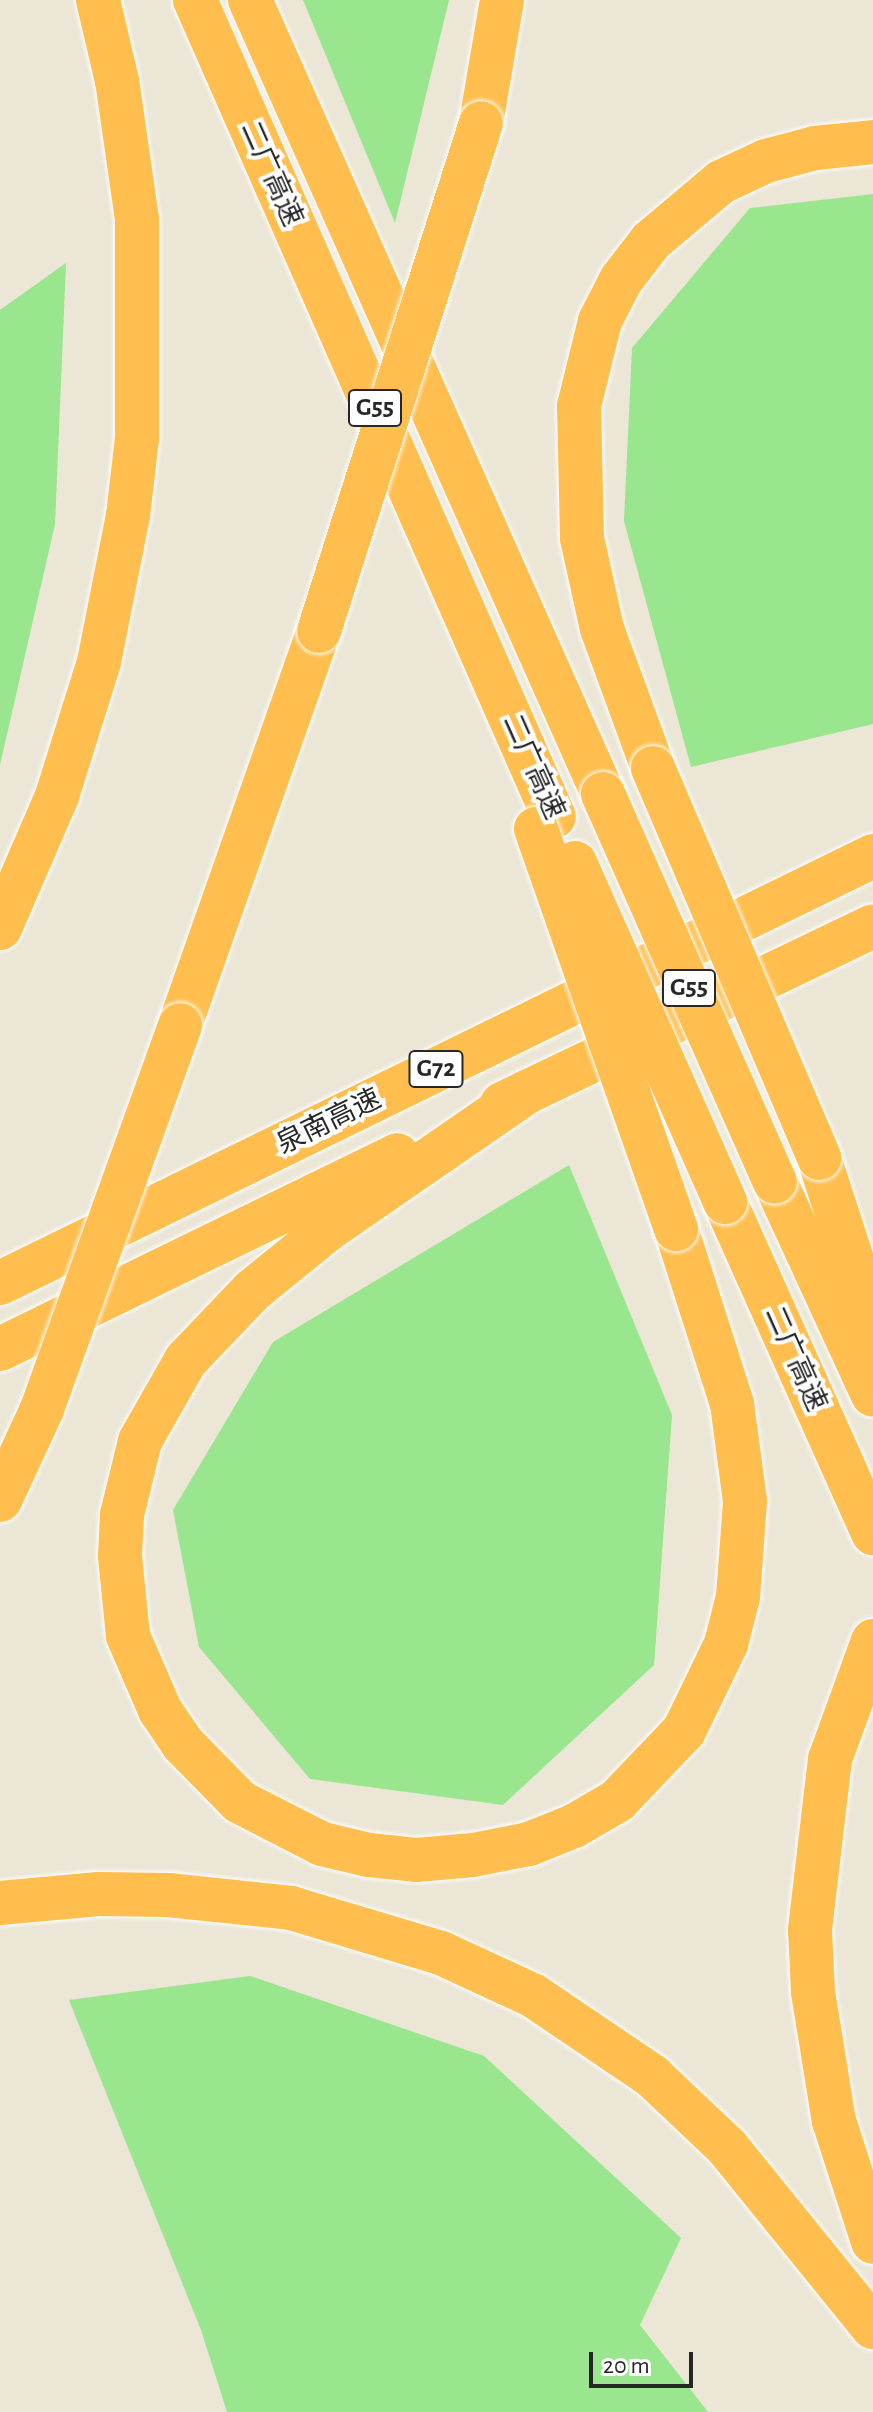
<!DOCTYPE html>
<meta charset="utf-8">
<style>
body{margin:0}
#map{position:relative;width:873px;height:2412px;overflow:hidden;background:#ebe6d6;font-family:"Alegreya Sans","Noto Sans SC",sans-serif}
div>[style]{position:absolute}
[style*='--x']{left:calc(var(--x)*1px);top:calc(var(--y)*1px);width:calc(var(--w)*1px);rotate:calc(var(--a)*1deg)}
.green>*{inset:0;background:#9ae68e}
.roads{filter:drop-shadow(0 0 2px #fff) drop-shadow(0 0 2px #fff)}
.highway>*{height:44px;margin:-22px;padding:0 22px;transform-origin:22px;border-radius:22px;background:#ffbe4d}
.bridges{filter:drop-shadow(0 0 2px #fff) drop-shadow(0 0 2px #fff)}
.highway-bridge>*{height:44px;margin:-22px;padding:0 22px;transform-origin:22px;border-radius:22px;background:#ffbe4d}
span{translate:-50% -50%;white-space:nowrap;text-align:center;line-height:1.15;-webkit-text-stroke:8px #fff;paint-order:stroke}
.shield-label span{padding:2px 6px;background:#fff;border:2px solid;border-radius:6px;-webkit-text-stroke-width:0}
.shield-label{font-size:26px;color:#272727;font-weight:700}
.street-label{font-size:28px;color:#272727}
.scale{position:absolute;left:589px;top:2352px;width:104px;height:36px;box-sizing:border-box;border:4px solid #272727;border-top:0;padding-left:10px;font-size:24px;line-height:28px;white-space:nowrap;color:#272727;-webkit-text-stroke:6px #fff;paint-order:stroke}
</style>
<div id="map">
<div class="green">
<div style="clip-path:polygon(303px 0,449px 0,395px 223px)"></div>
<div style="clip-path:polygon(873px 194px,873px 724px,691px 767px,624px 521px,632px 348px,750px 208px)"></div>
<div style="clip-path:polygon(66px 263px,55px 524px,0 765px,0 310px)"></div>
<div style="clip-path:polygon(569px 1165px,672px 1415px,654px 1665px,503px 1805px,310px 1779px,199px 1647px,173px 1510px,273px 1342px)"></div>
<div style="clip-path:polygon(250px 1976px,484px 2056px,681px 2238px,640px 2325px,708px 2412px,227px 2412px,201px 2330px,69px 2000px)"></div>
</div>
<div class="roads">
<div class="highway">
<div style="--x:195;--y:0;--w:892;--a:66.28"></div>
<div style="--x:250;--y:0;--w:869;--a:66.03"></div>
<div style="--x:481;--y:123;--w:125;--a:-80.3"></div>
<div style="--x:653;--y:768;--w:148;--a:-110.1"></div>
<div style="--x:602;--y:629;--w:93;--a:-102.4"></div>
<div style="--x:582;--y:538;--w:132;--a:-91.3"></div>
<div style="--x:579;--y:406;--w:88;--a:-76.1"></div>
<div style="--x:600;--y:321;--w:46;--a:-62.9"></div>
<div style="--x:621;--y:280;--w:49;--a:-52.4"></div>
<div style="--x:651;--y:241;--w:92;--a:-40.1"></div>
<div style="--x:721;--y:182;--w:50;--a:-25"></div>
<div style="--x:766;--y:161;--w:51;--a:-14.9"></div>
<div style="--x:815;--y:148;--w:58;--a:-5.9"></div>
<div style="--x:0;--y:928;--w:144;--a:-66.6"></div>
<div style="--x:57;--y:796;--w:140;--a:-72.6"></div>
<div style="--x:99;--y:662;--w:149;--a:-78.8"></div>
<div style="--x:128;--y:516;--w:79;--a:-83.4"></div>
<div style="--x:137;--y:438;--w:219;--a:-90"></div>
<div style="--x:137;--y:219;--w:139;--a:-98.2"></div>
<div style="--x:117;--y:81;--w:83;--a:-103.2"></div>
<div style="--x:180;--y:1025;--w:418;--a:-70.6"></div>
<div style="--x:527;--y:1092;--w:243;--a:145.4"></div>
<div style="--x:327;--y:1230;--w:97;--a:140.9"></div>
<div style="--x:252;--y:1291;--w:95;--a:133.7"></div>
<div style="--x:186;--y:1360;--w:93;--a:119.6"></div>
<div style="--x:140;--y:1441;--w:76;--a:103.7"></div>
<div style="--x:122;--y:1515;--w:41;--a:92.8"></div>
<div style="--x:120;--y:1556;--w:80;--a:84.3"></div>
<div style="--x:128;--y:1636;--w:81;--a:66.6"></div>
<div style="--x:160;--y:1710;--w:41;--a:55.9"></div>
<div style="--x:183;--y:1744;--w:81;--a:45.5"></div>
<div style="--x:240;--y:1802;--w:92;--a:27.1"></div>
<div style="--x:322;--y:1844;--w:48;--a:13.2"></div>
<div style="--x:369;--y:1855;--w:47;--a:6.1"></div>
<div style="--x:416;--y:1860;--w:57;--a:-5"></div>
<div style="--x:473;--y:1855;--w:57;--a:-11.1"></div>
<div style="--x:529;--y:1844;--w:48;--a:-21.8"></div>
<div style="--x:574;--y:1826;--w:50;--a:-30.2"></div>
<div style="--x:617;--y:1801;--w:97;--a:-46.3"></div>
<div style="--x:684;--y:1731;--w:97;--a:-64.2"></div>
<div style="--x:726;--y:1644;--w:49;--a:-75.7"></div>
<div style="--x:738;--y:1597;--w:96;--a:-85.8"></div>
<div style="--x:745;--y:1501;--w:98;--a:-97.6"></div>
<div style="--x:732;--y:1404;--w:184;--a:-107.7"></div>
<div style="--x:502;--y:1104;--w:411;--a:-25.6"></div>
<div style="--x:819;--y:1158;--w:175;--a:72"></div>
<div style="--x:775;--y:1182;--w:234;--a:65.3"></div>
<div style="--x:725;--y:1202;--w:363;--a:65.9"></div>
<div style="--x:0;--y:1283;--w:972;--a:-26.06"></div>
<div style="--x:0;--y:1349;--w:442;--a:-26"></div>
<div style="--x:873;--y:1641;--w:126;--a:110"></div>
<div style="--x:830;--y:1759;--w:172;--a:96.7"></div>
<div style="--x:810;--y:1930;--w:62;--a:87.2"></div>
<div style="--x:813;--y:1992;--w:131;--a:80.8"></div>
<div style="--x:834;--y:2121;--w:127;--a:72.1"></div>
<div style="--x:0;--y:1903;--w:99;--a:-5.2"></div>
<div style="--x:99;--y:1894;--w:69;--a:0.8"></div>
<div style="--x:168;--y:1895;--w:124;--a:6"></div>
<div style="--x:291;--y:1908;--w:157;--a:16.7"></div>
<div style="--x:441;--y:1953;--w:102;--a:24.8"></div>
<div style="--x:534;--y:1996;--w:143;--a:34.1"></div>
<div style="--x:652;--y:2076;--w:103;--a:43.4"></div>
<div style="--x:727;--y:2147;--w:232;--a:51"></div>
</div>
</div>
<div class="bridges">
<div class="highway-bridge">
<div style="--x:319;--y:631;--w:533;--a:-72.31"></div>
<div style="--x:653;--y:768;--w:424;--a:66.9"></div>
<div style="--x:603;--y:794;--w:424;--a:66.1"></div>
<div style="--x:536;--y:829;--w:424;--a:70.7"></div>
<div style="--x:575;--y:863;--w:371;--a:66.1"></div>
<div style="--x:0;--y:1500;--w:100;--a:-65.2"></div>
<div style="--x:42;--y:1409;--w:408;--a:-70.2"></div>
</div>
</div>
<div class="shield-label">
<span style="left:375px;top:408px">G55</span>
<span style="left:689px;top:988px">G55</span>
<span style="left:436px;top:1069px">G72</span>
</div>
<div class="street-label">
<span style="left:271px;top:174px;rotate:66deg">二广高速</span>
<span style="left:533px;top:767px;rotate:66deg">二广高速</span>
<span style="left:329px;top:1122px;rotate:-26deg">泉南高速</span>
<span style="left:795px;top:1359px;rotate:66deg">二广高速</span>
</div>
<div class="scale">20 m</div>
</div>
